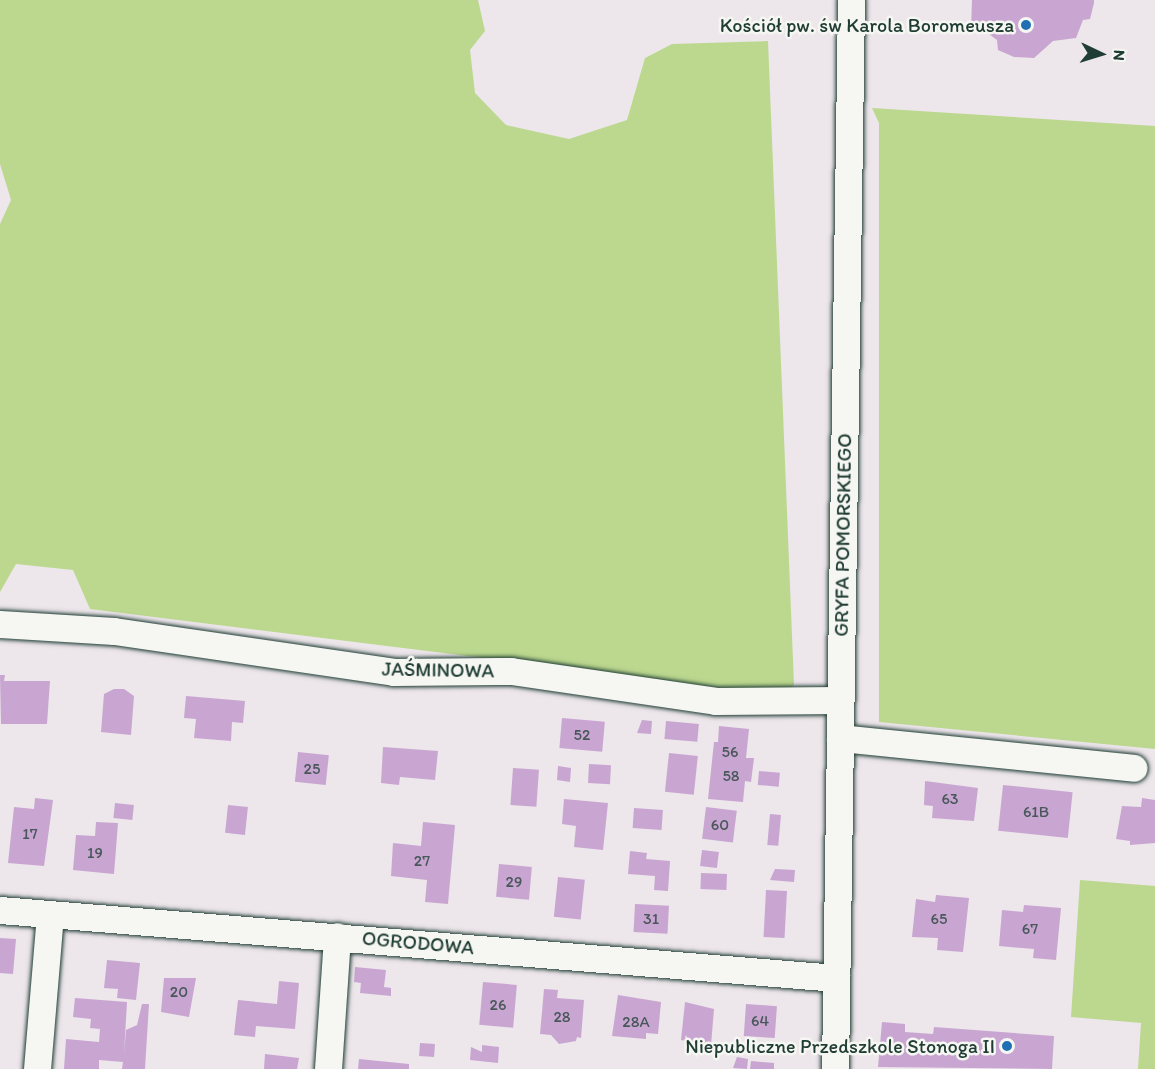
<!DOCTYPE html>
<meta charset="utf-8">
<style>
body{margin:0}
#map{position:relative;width:1155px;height:1069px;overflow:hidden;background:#ede6eb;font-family:Itim,sans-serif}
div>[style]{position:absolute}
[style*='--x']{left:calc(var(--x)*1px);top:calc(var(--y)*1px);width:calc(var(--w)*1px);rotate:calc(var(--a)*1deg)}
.green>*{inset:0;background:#bcd88f}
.building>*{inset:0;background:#c8a6d1;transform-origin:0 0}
.roads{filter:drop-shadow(0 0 2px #1f3d34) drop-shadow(0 0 2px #1f3d34)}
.minor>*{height:27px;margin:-13.5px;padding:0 13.5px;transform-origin:13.5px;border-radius:13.5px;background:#f6f6f2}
.dots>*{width:16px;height:16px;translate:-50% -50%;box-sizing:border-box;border:3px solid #f6f6f2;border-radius:50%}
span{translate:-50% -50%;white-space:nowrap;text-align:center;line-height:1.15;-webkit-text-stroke:5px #f6f6f2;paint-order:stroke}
.number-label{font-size:16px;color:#49575b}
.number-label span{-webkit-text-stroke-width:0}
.poi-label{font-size:20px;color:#1f3d34}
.right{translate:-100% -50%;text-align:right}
.street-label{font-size:20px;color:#1f3d34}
.north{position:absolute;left:1071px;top:24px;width:60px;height:60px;-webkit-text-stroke:4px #f6f6f2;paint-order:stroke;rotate:94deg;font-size:16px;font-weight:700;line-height:24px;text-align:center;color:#1f3d34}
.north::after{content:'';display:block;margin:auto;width:21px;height:27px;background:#1f3d34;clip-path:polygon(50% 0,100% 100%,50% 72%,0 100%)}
</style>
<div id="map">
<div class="green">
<div style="clip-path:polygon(0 0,478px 0,485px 31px,470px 50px,475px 93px,506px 125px,569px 139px,627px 120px,645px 58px,672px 44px,768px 41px,794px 685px,780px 695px,90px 609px,73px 570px,16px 564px,0 592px,0 224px,11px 200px,0 164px)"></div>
<div style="clip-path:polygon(872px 108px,1155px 126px,1155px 749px,879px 722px,879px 123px)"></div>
<div style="clip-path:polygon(1080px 880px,1155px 886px,1155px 1069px,1138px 1069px,1141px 1023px,1071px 1017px)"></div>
</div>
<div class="building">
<div style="clip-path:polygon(972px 0,1094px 0,1094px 3px,1090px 19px,1083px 20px,1076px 38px,1053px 41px,1034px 58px,1014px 57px,998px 50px,997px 40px,985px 31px,971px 29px)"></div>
<div style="clip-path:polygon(0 675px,5px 675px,4px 681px,50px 681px,47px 724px,1px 724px)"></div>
<div style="clip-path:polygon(114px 689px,124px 689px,134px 696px,131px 735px,101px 732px,104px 694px)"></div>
<div style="clip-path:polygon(186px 696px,245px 701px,243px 723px,232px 722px,231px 741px,194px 738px,196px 719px,184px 718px)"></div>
<div style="left:562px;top:718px;width:43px;height:30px;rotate:5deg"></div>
<div style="clip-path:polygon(642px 720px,652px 721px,651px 734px,637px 733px)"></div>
<div style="left:666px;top:721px;width:33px;height:18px;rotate:5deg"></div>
<div style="clip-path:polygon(719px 726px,749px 729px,746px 758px,754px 758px,751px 782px,745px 781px,743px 802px,708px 799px,714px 742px,718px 742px)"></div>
<div style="clip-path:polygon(383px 747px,438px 751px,435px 780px,400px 777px,399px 785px,381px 783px)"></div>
<div style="left:298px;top:752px;width:31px;height:30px;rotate:6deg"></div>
<div style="left:669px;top:753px;width:29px;height:39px;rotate:6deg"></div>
<div style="left:589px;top:764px;width:22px;height:19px;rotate:3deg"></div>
<div style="clip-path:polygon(558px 766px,571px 768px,570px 782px,557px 780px)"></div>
<div style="left:513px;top:768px;width:26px;height:37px;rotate:4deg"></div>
<div style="left:759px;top:771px;width:21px;height:14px;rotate:5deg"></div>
<div style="clip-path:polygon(925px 781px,978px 788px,974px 821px,932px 818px,933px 806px,924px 805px)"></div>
<div style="left:1003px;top:785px;width:70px;height:46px;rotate:6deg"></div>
<div style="clip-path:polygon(35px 798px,53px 800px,44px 866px,8px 863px,14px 807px,34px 809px)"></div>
<div style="clip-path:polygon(1142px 798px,1155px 800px,1155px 843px,1130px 845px,1130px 841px,1116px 839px,1122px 806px,1141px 807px)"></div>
<div style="clip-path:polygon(564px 799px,608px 803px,603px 850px,574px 847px,576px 826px,562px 824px)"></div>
<div style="left:115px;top:803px;width:19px;height:15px;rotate:6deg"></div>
<div style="left:228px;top:805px;width:20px;height:28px;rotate:6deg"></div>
<div style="left:706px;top:807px;width:31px;height:32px;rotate:7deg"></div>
<div style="left:634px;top:808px;width:29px;height:20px;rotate:4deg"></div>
<div style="left:770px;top:814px;width:11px;height:31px;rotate:5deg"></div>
<div style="clip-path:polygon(96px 822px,118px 823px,114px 874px,73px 870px,76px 835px,95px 836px)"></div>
<div style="clip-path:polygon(423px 822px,455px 825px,448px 904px,425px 902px,427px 880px,391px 876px,393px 843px,421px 846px)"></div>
<div style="left:702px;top:850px;width:17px;height:16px;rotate:7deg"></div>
<div style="clip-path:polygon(630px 851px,647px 853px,646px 859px,670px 861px,668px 891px,654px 890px,655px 876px,628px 874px)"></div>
<div style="left:499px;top:864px;width:33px;height:33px;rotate:5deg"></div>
<div style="clip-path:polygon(775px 869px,795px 870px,794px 882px,770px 880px)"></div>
<div style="left:701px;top:873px;width:26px;height:16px;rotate:2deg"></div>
<div style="left:558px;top:877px;width:27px;height:40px;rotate:6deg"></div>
<div style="left:766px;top:890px;width:21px;height:47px;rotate:3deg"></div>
<div style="clip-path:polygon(936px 895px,969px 898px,963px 952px,937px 950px,938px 938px,912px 937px,916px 899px,935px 902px)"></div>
<div style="left:635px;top:904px;width:34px;height:28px;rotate:3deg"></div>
<div style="clip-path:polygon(1024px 905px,1061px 908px,1056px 960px,1033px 958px,1034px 949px,999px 946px,1002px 910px,1023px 912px)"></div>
<div style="clip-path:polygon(0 938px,16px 939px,13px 974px,0 973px)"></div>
<div style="clip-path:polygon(107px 960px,140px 963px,136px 1000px,117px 998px,118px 989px,104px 988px)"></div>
<div style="clip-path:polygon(355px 967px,386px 970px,384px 987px,391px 988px,391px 996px,360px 993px,361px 983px,354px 982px)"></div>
<div style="clip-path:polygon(164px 978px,196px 978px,189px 1017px,161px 1012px)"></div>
<div style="clip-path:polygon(279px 981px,299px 983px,295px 1029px,256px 1026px,255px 1037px,234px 1035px,238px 1000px,277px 1004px)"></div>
<div style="left:483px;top:982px;width:34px;height:43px;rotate:5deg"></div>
<div style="clip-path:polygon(544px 989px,558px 990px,557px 998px,584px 1000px,581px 1038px,577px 1037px,576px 1041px,559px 1044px,551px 1035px,540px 1034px)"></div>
<div style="clip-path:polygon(618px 995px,661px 1002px,658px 1034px,646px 1033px,646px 1039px,612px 1036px)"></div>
<div style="clip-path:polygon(75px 998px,127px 1002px,124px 1054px,126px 1030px,137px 1025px,142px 1004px,149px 1004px,145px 1069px,122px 1069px,123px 1062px,99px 1060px,99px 1069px,64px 1069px,66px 1039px,99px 1042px,100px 1029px,90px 1028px,91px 1019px,73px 1017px)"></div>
<div style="clip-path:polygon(685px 1002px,714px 1009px,711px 1045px,681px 1040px)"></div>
<div style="left:746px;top:1004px;width:31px;height:32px;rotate:4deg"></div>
<div style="clip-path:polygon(882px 1022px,905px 1024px,905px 1032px,933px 1034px,934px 1027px,1054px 1036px,1052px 1069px,878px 1067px)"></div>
<div style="left:420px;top:1043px;width:15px;height:13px;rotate:4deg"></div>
<div style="clip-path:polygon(482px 1045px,499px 1047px,498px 1063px,470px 1060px,471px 1047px,482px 1052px)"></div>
<div style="clip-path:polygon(265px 1054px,299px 1058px,297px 1069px,264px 1069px)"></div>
<div style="clip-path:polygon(737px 1057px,748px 1059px,747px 1069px,733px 1068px)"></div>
<div style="clip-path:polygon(359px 1059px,409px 1064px,409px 1069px,358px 1069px)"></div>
<div style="clip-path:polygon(751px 1061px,774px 1063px,774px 1069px,750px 1069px)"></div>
</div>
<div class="roads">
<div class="minor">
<div style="--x:0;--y:624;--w:114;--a:3.5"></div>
<div style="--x:114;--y:631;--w:283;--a:8.3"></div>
<div style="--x:394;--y:672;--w:117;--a:-0.5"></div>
<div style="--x:511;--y:671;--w:207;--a:8.3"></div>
<div style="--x:716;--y:701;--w:124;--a:-0.5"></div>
<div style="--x:840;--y:738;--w:295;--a:5.8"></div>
<div style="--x:0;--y:910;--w:839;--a:4.65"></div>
<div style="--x:37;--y:1069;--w:155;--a:-85.2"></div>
<div style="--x:328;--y:1069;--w:133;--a:-86.1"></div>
<div style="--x:835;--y:1069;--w:1069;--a:-89.14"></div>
</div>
</div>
<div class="dots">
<div style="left:1026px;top:25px;background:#1f6fb2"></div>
<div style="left:1007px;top:1046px;background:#1f6fb2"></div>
</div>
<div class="number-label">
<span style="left:582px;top:735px">52</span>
<span style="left:730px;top:752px">56</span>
<span style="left:312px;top:769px">25</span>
<span style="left:731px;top:776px">58</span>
<span style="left:950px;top:799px">63</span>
<span style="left:1036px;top:812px">61B</span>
<span style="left:720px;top:825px">60</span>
<span style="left:30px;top:834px">17</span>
<span style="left:95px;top:853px">19</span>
<span style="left:422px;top:861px">27</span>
<span style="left:514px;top:882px">29</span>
<span style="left:651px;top:919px">31</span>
<span style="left:939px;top:919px">65</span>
<span style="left:1030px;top:929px">67</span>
<span style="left:179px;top:992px">20</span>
<span style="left:498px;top:1005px">26</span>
<span style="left:562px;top:1017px">28</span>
<span style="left:760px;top:1021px">64</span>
<span style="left:636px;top:1022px">28A</span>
</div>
<div class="poi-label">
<span class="right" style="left:1014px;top:25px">Kościół pw. św Karola Boromeusza</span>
<span class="right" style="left:995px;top:1046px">Niepubliczne Przedszkole Stonoga II</span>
</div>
<div class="street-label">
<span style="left:843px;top:535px;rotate:-89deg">GRYFA POMORSKIEGO</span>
<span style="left:438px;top:670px;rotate:1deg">JAŚMINOWA</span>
<span style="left:418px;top:943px;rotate:5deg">OGRODOWA</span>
</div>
<div class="north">N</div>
</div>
